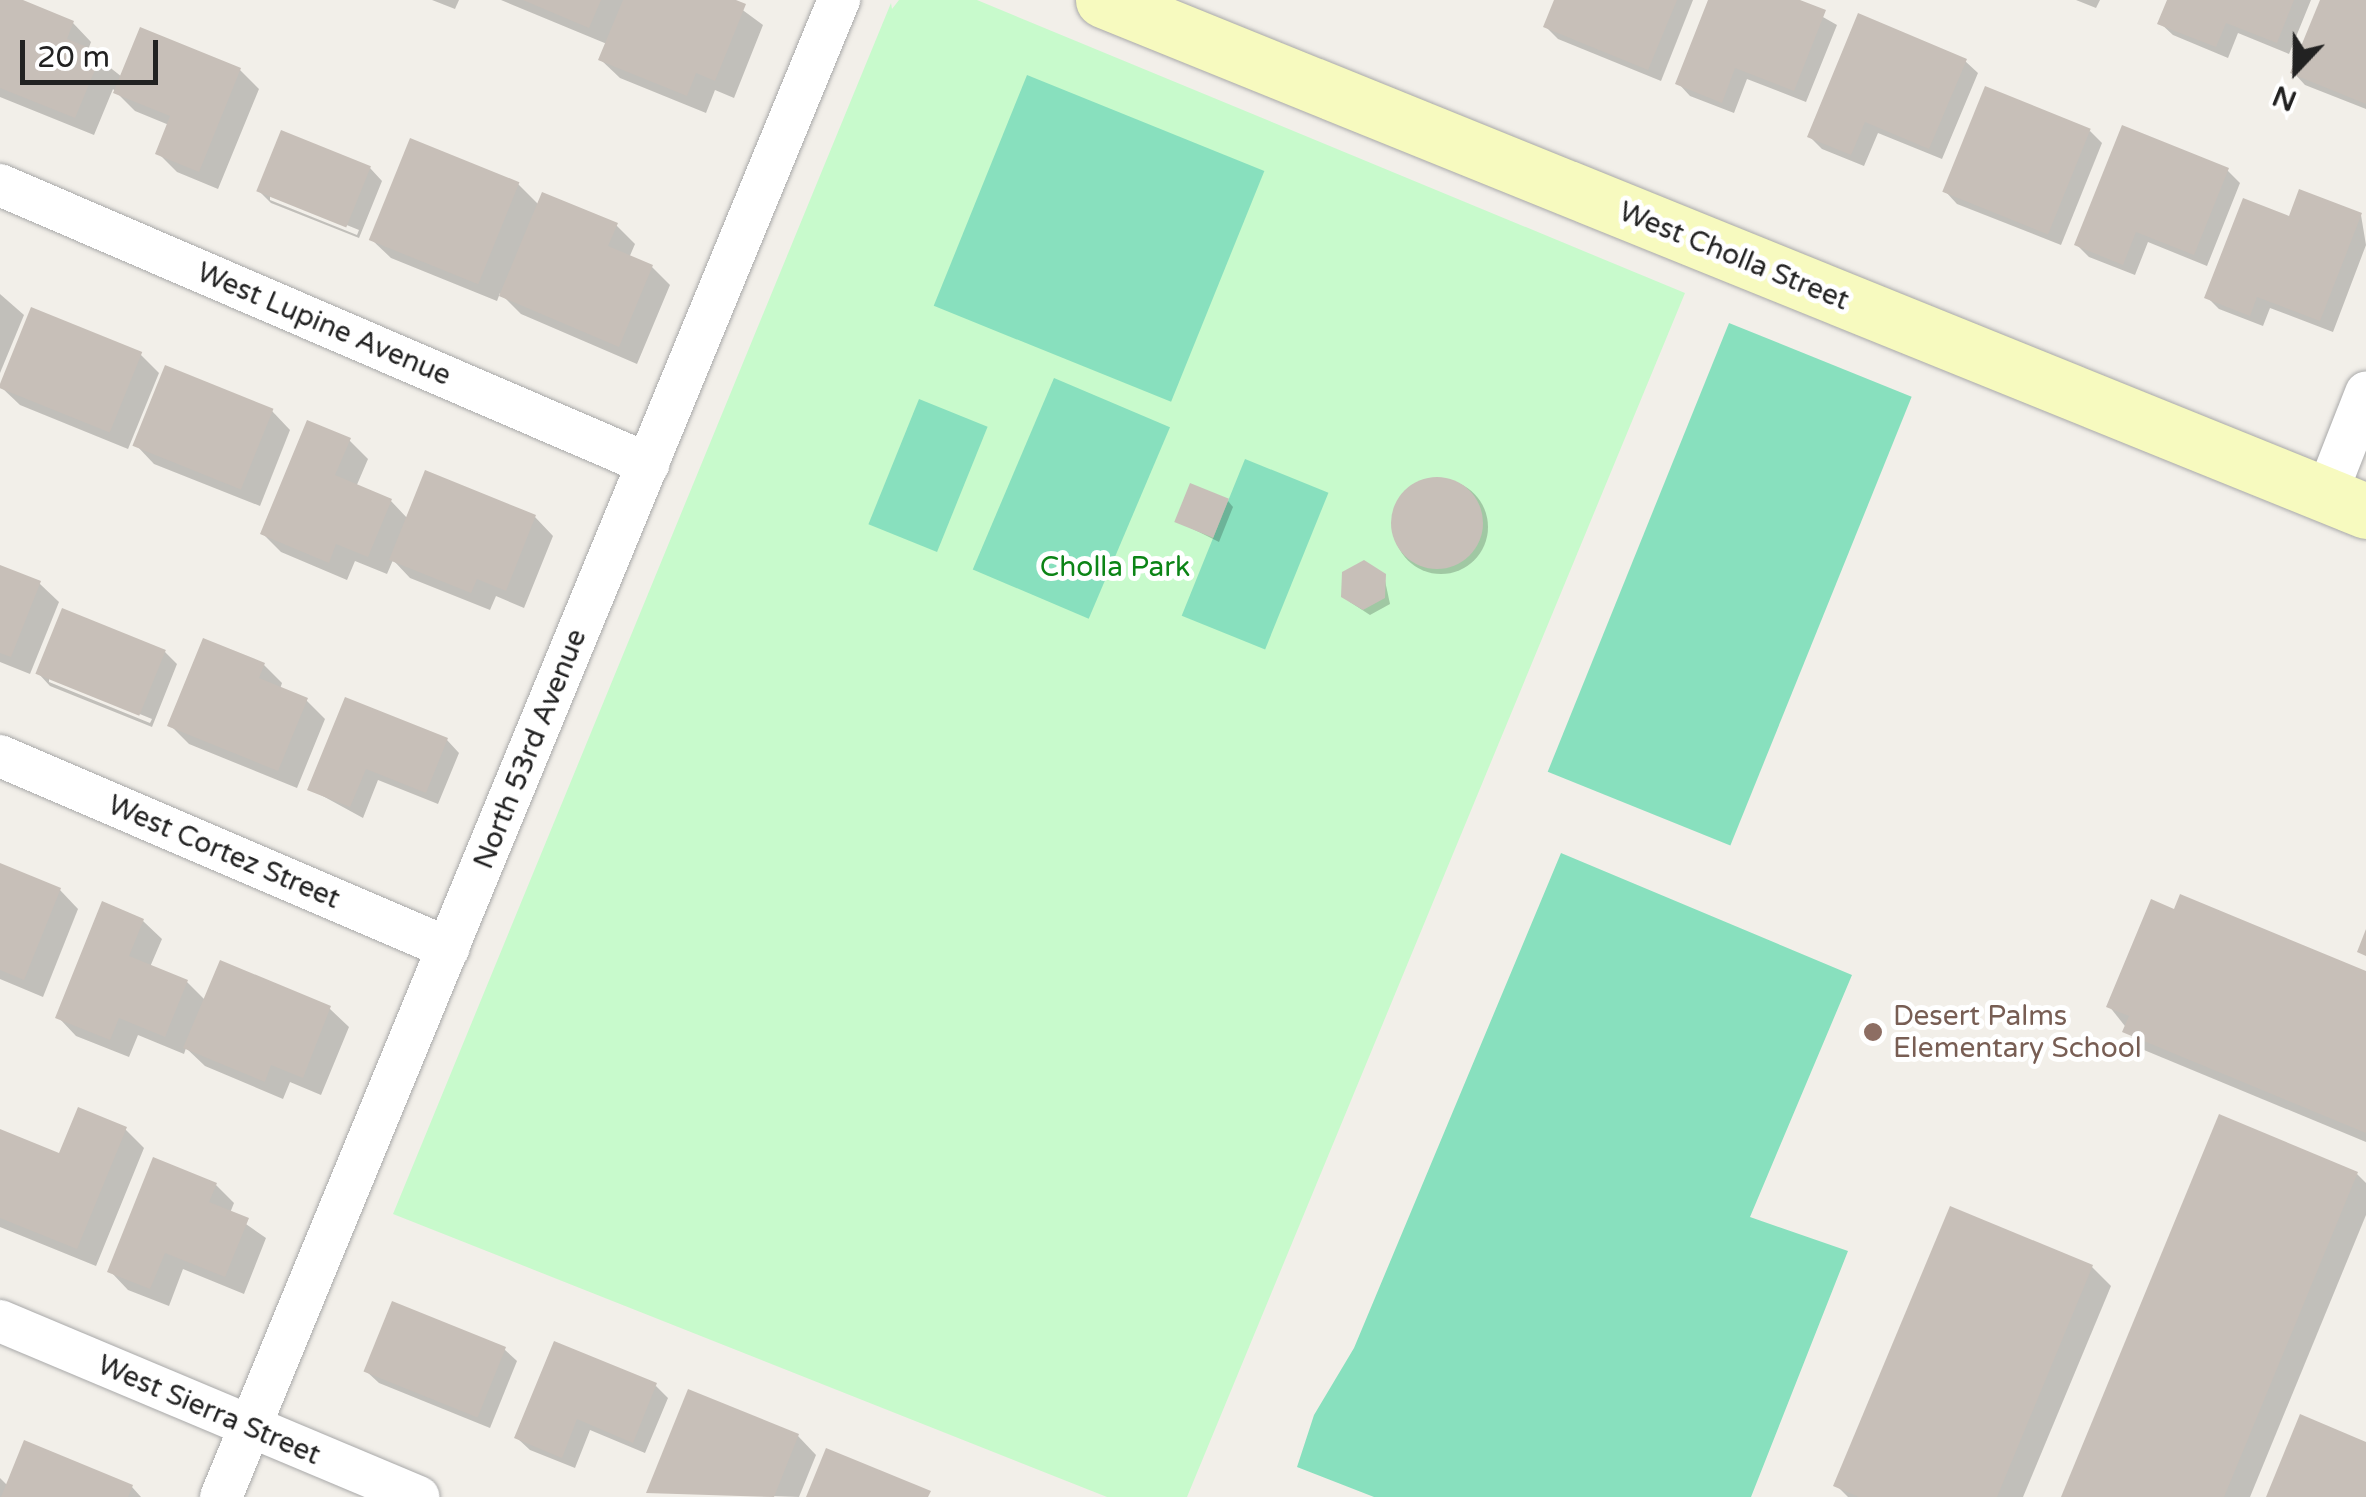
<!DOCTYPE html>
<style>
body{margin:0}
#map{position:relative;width:2366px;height:1497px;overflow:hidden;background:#f2efe9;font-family:"Varela Round",sans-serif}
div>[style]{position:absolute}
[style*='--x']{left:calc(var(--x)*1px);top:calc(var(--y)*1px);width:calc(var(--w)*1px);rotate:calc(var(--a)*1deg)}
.park>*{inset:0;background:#c8facc}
.pitch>*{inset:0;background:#88e0be;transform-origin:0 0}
.shadow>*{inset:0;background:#0003}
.round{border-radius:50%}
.building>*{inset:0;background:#c7bfb8;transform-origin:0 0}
.roads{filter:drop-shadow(0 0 2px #a9a9a9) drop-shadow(0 0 2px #a9a9a9)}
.street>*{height:42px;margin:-21px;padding:0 21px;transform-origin:21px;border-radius:21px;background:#fff}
.secondary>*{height:55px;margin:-27.5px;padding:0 27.5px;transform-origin:27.5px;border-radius:27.5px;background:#f7fabf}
.dots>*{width:28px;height:28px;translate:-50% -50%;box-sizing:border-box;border:5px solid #fff;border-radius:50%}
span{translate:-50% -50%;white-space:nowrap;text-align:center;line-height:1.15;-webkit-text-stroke:10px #fff;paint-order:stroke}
.street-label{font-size:28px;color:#222}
.park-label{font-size:28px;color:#0c8416}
.education-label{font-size:28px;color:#785e54}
.left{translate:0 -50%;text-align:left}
.north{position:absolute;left:2246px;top:20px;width:100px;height:100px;-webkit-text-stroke:8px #fff;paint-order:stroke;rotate:202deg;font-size:28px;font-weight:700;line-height:40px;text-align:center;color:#222}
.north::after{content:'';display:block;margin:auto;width:35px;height:45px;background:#222;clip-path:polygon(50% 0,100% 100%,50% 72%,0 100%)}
.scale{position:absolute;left:20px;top:40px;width:138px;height:45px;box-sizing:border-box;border:5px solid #222;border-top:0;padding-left:12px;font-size:30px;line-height:35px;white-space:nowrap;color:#222;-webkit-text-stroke:8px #fff;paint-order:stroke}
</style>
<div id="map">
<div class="park">
<div style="clip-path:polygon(899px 0,977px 0,1685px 293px,1187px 1497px,1107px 1497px,393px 1214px,891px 3px,892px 9px)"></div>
</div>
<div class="pitch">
<div style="left:1027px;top:75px;width:256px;height:249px;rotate:22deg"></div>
<div style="left:1729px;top:323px;width:197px;height:484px;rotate:22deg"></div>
<div style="left:1054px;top:378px;width:126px;height:208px;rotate:23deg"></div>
<div style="left:919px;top:399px;width:74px;height:135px;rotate:22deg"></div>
<div style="left:1245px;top:459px;width:90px;height:169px;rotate:22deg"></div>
<div style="clip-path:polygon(1561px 853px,1852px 975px,1750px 1217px,1848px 1251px,1751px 1497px,1374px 1497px,1297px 1467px,1314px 1415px,1354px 1348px)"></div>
</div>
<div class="shadow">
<div style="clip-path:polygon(0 0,73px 23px,91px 42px,88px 50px,122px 77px,240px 70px,259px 89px,218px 189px,177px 172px,158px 153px,169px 125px,135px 111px,113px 89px,94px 135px,0 97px)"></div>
<div style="clip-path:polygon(432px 0,459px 0,455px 9px)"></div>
<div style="clip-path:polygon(501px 0,729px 0,763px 25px,734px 98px,715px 90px,706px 113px,620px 78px,601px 60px,607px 44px)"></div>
<div style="clip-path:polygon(1556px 0,1693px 0,1661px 81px,1558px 39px,1546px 27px)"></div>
<div style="clip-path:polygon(1710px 0,1793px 0,1837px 25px,1806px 102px,1747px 79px,1734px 113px,1690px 96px,1678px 83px)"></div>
<div style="clip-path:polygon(2076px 0,2100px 0,2096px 8px)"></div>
<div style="clip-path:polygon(2170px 0,2311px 0,2289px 54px,2238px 33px,2228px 58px,2173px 35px,2160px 23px)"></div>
<div style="clip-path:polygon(2322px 0,2366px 2px,2366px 109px,2305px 85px,2293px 72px)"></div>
<div style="clip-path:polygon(1965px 61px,1978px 73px,1942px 159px,1878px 133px,1864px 166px,1822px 149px,1810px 137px)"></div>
<div style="clip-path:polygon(2123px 128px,2228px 171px,2240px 183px,2207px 266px,2148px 242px,2135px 275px,2089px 257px,2076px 244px)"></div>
<div style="clip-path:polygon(2090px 131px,2102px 143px,2061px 245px,1957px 204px,1945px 191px)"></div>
<div style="clip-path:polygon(evenodd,370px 168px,382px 181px,359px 238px,271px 203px,259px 191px,370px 168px,270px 194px,359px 230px,357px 235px,270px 200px,270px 194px)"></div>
<div style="clip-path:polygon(518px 184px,539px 205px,616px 225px,635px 244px,629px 258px,652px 267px,670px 285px,637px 364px,521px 314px,500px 293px,497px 301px,391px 258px,372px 240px)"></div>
<div style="clip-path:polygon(2361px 215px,2366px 245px,2333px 332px,2270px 308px,2263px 326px,2219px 309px,2207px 297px,2290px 219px)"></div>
<div style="clip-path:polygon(0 294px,24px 315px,0 373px)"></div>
<div style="clip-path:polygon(140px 354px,159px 373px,128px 449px,20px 405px,1px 387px)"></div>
<div style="clip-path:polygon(272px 411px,290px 430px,260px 506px,154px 464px,136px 445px)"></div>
<div style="clip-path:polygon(349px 440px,368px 459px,356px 487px,391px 501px,408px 519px,535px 517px,553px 536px,524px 608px,496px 596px,490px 610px,410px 578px,393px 560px,387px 574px,355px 561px,347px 580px,281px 552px,263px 534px)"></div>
<div class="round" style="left:1394px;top:480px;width:94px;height:94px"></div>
<div style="clip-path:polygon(1228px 501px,1233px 507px,1219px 542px,1177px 521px)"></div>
<div style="clip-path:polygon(0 567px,40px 584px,59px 602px,30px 674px,0 662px)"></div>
<div style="clip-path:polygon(1384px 576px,1390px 604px,1370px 615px,1350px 602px)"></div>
<div style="clip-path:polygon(evenodd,165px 652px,177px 664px,152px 727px,50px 686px,38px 673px,165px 652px,49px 677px,152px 719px,150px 723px,49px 682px,49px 677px)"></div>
<div style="clip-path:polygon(264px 665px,282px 683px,280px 689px,306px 700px,325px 719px,297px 788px,189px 744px,170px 725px)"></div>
<div style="clip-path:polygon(346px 700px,447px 740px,459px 753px,438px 804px,378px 780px,363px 818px,310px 789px)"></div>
<div style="clip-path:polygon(0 866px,60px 890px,78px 909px,43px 997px,0 979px)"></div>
<div style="clip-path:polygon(143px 921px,162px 939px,150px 967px,187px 982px,206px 1001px,221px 964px,330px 1009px,349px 1027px,321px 1095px,290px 1082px,283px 1099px,205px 1066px,186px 1048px,184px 1054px,138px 1035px,129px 1057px,76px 1036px,58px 1017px)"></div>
<div style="clip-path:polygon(2366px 974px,2366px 1142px,2144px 1050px,2109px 1006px)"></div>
<div style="clip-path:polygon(125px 1129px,144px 1148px,96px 1266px,0 1227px,0 1133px,61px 1156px)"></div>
<div style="clip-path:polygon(2357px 1174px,2366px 1183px,2366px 1215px,2250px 1497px,2064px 1497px)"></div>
<div style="clip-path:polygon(216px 1185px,234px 1203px,230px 1213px,266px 1238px,244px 1294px,183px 1269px,169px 1306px,128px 1290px,110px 1271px)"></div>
<div style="clip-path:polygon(1951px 1209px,2092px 1267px,2111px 1286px,2023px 1497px,1848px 1497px,1836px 1485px)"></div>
<div style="clip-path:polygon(504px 1349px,517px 1361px,490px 1428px,379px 1383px,366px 1371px)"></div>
<div style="clip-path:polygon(656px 1386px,668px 1398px,645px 1453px,590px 1430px,575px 1468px,530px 1450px,517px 1438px)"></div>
<div style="clip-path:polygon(798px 1436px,816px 1455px,799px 1497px,649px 1492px)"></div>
<div style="clip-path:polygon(0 1478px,8px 1486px,132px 1487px,141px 1497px,0 1497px)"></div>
</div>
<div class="building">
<div style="clip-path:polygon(0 0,23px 0,74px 21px,67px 39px,102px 53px,75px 118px,0 88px)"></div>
<div style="clip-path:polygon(523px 0,601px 0,589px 28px)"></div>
<div style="clip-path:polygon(623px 0,736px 0,746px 4px,715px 81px,696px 73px,687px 96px,598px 60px)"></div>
<div style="clip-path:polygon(1554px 0,1677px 0,1648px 70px,1543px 27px)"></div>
<div style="clip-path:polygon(1708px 0,1800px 0,1826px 10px,1794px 91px,1735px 68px,1722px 103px,1675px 84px)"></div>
<div style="clip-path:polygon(2167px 0,2294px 0,2277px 43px,2226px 23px,2216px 47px,2157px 24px)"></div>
<div style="clip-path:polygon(2320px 0,2366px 0,2366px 104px,2290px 73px)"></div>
<div style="clip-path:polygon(1858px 13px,1967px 59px,1929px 149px,1865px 122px,1851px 155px,1807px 137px)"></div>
<div style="clip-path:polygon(140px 27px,241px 68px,199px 172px,155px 154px,170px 116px,113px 93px)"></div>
<div style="left:1985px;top:86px;width:114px;height:114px;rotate:22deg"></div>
<div style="clip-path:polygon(2122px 125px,2229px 168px,2194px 255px,2136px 232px,2123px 265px,2074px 245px)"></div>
<div style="left:281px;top:130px;width:97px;height:66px;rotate:22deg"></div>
<div style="left:410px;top:138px;width:118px;height:110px;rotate:22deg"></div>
<div style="clip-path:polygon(2299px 189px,2362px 213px,2320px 321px,2257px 297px,2250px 316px,2204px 298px,2243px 198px,2289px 216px)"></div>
<div style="clip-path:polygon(542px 192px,618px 223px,608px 246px,653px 265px,619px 347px,499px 296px)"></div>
<div style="left:31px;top:307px;width:120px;height:87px;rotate:22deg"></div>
<div style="left:165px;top:365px;width:117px;height:87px;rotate:22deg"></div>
<div style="clip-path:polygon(307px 420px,351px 438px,335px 475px,392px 499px,368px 557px,336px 544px,329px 563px,260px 534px)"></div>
<div style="clip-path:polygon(425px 470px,536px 515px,506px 591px,477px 579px,471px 593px,389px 560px)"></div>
<div class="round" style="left:1391px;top:477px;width:92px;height:92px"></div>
<div style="left:1190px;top:483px;width:42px;height:42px;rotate:22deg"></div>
<div style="clip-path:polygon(1364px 560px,1386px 574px,1385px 598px,1363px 610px,1341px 597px,1342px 572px)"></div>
<div style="clip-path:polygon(0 565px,41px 581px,11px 657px,0 653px)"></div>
<div style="left:62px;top:608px;width:112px;height:71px;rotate:22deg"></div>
<div style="clip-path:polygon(203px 638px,265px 663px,259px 678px,308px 698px,278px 771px,167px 726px)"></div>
<div style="clip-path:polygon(345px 697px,448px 738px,426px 793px,366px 769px,350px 807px,307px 790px)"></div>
<div style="clip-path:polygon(0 863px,61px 888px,24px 980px,0 970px)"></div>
<div style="clip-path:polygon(2180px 894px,2366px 971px,2366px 1133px,2122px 1032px,2129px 1016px,2106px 1007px,2151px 899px,2174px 909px)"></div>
<div style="clip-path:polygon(102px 901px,144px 919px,129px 956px,188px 980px,165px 1037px,119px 1018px,110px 1040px,55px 1018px)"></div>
<div style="clip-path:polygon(2366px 929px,2366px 956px,2357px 952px)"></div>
<div style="clip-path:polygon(220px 960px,331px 1006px,303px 1078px,271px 1065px,265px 1082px,183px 1048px)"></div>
<div style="clip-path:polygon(78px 1107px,127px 1127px,77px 1249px,0 1218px,0 1129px,59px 1153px)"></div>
<div style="clip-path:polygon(2219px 1114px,2358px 1172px,2224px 1497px,2061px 1497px)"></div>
<div style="clip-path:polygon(153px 1157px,217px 1183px,209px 1202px,249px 1218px,225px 1277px,165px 1253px,150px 1289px,107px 1272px)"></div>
<div style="clip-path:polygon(1950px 1206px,2093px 1265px,1997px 1497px,1859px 1497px,1833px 1486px)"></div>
<div style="left:392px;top:1301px;width:123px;height:76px;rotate:22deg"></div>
<div style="clip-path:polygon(554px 1341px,657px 1383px,633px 1443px,577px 1419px,562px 1458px,514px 1438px)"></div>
<div style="clip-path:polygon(688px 1389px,799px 1434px,774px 1497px,646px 1493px)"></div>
<div style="clip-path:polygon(2300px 1414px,2366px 1442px,2366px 1497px,2266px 1497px)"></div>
<div style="clip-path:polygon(24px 1440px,133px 1485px,128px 1497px,1px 1497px)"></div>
<div style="clip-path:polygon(826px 1448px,931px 1491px,928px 1497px,806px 1497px)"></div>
</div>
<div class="roads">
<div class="street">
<div style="--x:0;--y:185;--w:706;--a:23.29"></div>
<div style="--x:2326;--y:495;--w:110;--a:-68.6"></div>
<div style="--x:0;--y:756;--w:488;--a:23.2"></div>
<div style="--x:0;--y:1321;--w:454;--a:22.8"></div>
<div style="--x:221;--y:1497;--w:1620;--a:-67.57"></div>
</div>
<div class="secondary">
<div style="--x:1103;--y:0;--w:1362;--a:22.03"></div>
</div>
</div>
<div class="dots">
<div style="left:1873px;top:1032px;background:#8d6e63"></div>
</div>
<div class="street-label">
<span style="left:1734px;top:256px;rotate:22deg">West Cholla Street</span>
<span style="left:324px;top:324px;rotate:23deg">West Lupine Avenue</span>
<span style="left:530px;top:749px;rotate:-68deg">North 53rd Avenue</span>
<span style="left:224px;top:852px;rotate:23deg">West Cortez Street</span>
<span style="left:209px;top:1410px;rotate:23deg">West Sierra Street</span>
</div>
<div class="park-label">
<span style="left:1115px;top:567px">Cholla Park</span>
</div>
<div class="education-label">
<span class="left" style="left:1893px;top:1032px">Desert Palms<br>Elementary School</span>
</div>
<div class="north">N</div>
<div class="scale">20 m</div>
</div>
